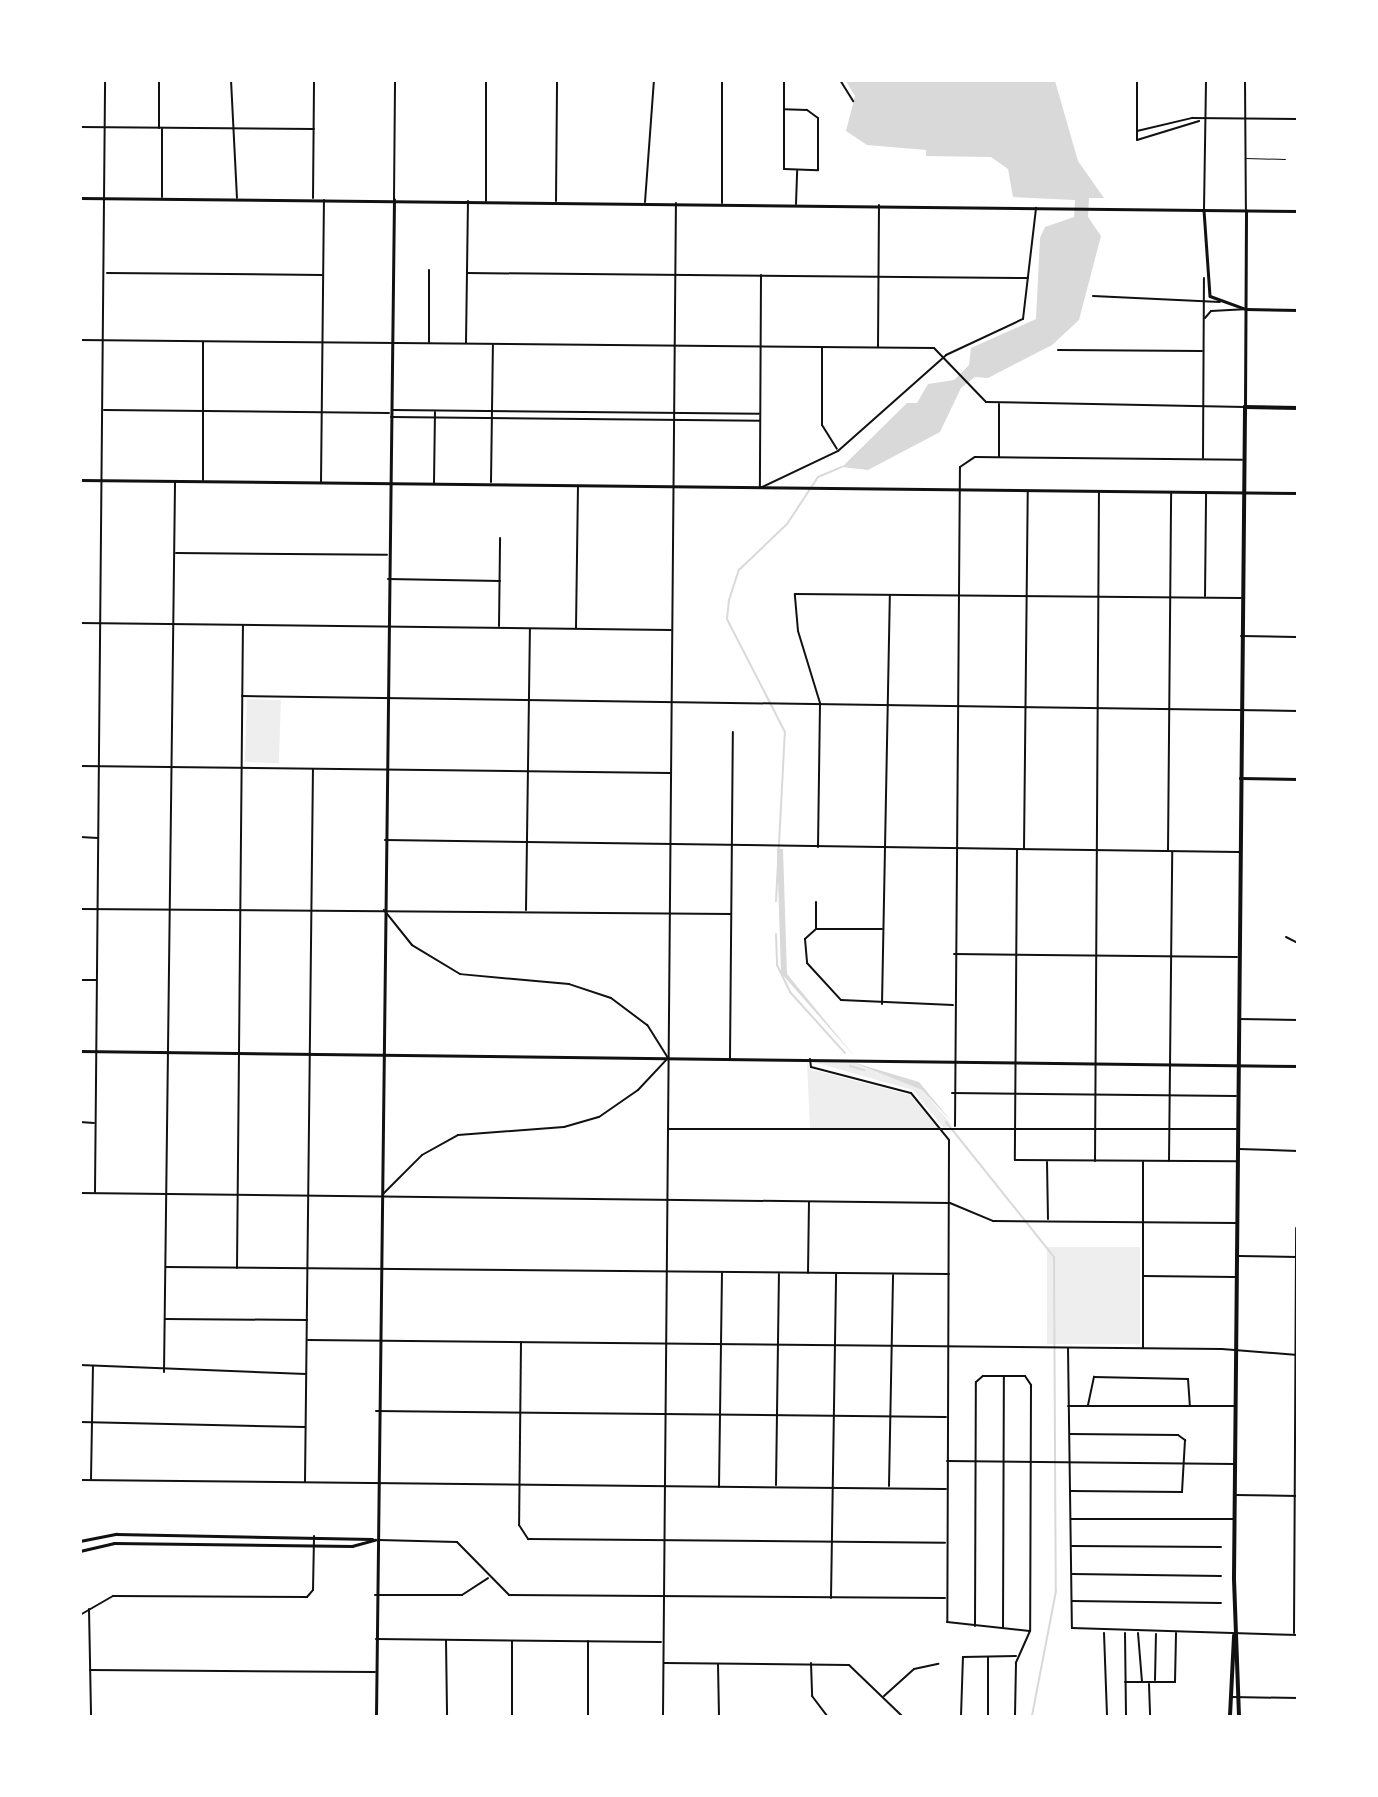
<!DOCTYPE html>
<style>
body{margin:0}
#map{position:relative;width:1378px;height:1797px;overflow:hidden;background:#fff;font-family:"DejaVu Sans",sans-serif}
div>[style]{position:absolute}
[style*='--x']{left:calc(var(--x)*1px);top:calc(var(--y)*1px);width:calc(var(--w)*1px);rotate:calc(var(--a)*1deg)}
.green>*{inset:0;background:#eee;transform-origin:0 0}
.water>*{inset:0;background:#d9d9d9}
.stream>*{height:2px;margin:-1px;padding:0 1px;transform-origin:1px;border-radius:1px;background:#d9d9d9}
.service>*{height:1px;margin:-0.5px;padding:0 0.5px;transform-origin:0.5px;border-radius:0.5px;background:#111}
.minor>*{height:2px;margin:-1px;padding:0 1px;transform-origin:1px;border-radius:1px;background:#111}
.tertiary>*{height:2.5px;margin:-1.25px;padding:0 1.25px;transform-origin:1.25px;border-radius:1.25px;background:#111}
.secondary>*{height:2.5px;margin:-1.25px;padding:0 1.25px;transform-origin:1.25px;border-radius:1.25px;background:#111}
.primary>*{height:3.5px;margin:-1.75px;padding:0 1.75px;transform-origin:1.75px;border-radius:1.75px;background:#111}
span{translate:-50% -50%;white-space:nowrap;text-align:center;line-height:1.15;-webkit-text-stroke:5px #fff;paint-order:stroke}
.frame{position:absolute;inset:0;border:82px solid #fff;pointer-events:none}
</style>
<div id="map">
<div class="green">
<div style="left:247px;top:699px;width:34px;height:63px;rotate:2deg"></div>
<div style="clip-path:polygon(807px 1062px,810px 1069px,910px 1095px,938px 1128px,810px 1128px)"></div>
<div style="clip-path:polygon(813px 1062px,852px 1062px,922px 1090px,952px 1125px,944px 1128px,913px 1090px)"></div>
<div style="left:1140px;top:1247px;width:97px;height:93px;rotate:90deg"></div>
</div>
<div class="water">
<div style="clip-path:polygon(846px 81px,1055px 81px,1078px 161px,1104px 198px,1089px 198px,1088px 217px,1101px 236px,1079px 320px,1052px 345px,988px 378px,975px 377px,961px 388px,940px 432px,868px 470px,842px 467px,907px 403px,917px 403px,928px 384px,954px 380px,969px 365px,971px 348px,1036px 319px,1040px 238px,1045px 227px,1074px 217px,1075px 200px,1013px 197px,1008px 169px,991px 157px,926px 156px,926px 150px,867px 145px,846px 131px,855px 96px)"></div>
<div style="clip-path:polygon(777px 849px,783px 849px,787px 974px,855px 1057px,781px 973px)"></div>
<div style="clip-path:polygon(852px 1062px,919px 1082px,952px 1122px,922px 1090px)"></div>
</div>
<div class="stream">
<div style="--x:776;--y:901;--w:169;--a:-87"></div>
<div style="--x:785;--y:732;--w:127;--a:-117.2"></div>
<div style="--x:727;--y:619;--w:19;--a:-84"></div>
<div style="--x:729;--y:600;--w:32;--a:-72"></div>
<div style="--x:739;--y:570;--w:66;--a:-43.8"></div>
<div style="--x:787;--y:524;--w:56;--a:-56.6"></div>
<div style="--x:818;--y:477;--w:26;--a:-23"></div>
<div style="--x:776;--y:934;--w:31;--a:88"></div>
<div style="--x:777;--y:965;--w:30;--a:64"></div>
<div style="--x:790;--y:992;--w:82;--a:48"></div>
<div style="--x:850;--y:1066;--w:15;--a:16"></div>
<div style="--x:946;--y:1122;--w:173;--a:51.3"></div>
<div style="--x:1054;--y:1257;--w:334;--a:89.7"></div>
<div style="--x:1056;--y:1591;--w:127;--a:100.9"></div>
</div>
<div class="service">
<div style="--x:1245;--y:158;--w:40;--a:1.4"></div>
</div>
<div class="minor">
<div style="--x:159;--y:80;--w:48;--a:90"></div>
<div style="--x:231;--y:80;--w:118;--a:87.1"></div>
<div style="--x:784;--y:80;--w:89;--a:90"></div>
<div style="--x:784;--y:169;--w:34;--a:2"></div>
<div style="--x:818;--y:170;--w:52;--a:-90"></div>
<div style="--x:818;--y:118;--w:14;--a:-144"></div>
<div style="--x:807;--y:110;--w:23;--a:-178"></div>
<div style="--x:840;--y:80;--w:25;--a:58"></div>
<div style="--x:1137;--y:80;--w:60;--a:90"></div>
<div style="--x:1137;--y:140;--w:65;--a:-17"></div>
<div style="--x:1245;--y:80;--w:129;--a:89.6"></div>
<div style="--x:80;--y:127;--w:234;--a:0.5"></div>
<div style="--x:162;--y:129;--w:68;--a:90"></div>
<div style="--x:1137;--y:131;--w:57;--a:-13.3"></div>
<div style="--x:1192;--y:118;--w:106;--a:0.5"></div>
<div style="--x:313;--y:198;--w:118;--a:-89.5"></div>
<div style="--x:394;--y:199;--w:119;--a:-89.5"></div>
<div style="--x:486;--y:201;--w:121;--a:-90"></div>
<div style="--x:556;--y:201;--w:121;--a:-89.5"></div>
<div style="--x:645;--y:202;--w:122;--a:-85.8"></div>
<div style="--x:722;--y:203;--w:123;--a:-90"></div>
<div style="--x:796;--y:204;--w:33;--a:-88"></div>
<div style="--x:1204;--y:209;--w:129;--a:-89.1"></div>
<div style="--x:107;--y:273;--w:215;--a:0.5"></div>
<div style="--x:467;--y:273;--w:561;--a:0.51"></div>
<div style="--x:761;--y:275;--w:213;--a:90.3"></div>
<div style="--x:760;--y:488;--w:86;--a:-25.4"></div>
<div style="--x:838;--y:451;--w:144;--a:-41.6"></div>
<div style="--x:946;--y:355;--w:85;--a:-25.1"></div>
<div style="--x:1023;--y:319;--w:112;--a:-83.3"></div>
<div style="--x:1093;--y:296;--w:127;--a:2.7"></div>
<div style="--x:1205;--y:318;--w:9;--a:-49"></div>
<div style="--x:1211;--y:311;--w:33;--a:-3"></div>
<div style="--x:80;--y:340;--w:854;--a:0.54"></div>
<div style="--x:934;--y:348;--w:75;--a:46.1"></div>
<div style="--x:986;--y:402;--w:259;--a:1.1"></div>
<div style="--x:429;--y:343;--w:73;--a:-90"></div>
<div style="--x:466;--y:343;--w:142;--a:-89.2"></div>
<div style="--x:878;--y:347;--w:142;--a:-89.6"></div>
<div style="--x:822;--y:348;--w:77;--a:90"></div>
<div style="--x:822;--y:425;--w:28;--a:58"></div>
<div style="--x:1058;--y:350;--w:144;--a:0.4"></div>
<div style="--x:104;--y:410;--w:285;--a:0.6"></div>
<div style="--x:393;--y:410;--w:366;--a:0.6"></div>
<div style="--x:391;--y:417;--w:369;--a:0.6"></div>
<div style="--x:999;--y:457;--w:53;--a:-90"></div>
<div style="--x:1203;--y:458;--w:180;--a:-89.7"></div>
<div style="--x:203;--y:480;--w:138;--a:-90"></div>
<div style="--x:321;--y:482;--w:282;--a:-89.4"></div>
<div style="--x:491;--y:482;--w:137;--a:-89.2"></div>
<div style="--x:434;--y:483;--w:71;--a:-89.2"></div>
<div style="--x:176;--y:553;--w:211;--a:0.5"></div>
<div style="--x:388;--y:579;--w:112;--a:1"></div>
<div style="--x:1205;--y:596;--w:103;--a:-89.4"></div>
<div style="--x:80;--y:623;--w:591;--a:0.68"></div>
<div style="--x:499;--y:626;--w:88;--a:-89.3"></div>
<div style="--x:576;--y:628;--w:141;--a:-89.2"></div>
<div style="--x:1241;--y:636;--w:55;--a:1"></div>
<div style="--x:1297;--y:637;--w:143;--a:-90"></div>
<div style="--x:242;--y:696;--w:1056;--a:0.81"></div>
<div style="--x:80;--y:766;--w:590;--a:0.68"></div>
<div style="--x:80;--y:837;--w:18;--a:3"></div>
<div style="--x:385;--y:840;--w:854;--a:0.81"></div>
<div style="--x:818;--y:847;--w:144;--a:-89.2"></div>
<div style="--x:820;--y:703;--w:75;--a:-107"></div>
<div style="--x:798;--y:631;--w:37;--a:-95"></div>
<div style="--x:795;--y:594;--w:446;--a:0.5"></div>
<div style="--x:1024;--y:849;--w:357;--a:-89.4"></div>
<div style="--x:1017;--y:850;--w:310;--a:90.4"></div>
<div style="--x:1015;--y:1160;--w:221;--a:0.3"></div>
<div style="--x:1168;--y:851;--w:358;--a:-89.5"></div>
<div style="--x:80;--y:909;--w:651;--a:0.44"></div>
<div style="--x:526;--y:910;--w:281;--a:-89.2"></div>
<div style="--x:816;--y:928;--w:26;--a:-90"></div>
<div style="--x:816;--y:929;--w:15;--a:138"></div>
<div style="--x:805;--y:939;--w:24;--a:85"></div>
<div style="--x:807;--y:963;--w:50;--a:47.4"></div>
<div style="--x:841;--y:1000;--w:112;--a:2.6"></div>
<div style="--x:816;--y:929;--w:66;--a:0"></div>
<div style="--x:1286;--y:937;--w:13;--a:27"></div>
<div style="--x:954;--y:954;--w:283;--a:0.6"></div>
<div style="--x:80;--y:980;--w:16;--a:0"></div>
<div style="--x:882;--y:1004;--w:409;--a:-88.9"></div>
<div style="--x:1239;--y:1019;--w:59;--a:1"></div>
<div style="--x:730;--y:1058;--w:326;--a:-89.5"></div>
<div style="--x:810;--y:1059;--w:8;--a:83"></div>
<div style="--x:811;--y:1067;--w:103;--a:14.6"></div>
<div style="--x:911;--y:1093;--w:60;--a:51"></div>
<div style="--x:949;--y:1140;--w:482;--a:90.2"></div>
<div style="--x:947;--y:1622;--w:83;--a:6.2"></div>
<div style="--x:952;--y:1093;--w:284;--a:0.6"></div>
<div style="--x:80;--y:1122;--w:14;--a:4"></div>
<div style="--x:955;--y:1126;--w:659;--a:-89.57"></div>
<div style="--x:960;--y:467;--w:18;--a:-34"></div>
<div style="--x:975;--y:457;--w:267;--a:0.6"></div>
<div style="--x:669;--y:1129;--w:567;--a:0"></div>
<div style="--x:1239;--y:1149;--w:59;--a:1.9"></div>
<div style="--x:1095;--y:1161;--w:668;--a:-89.66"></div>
<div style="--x:1169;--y:1161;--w:309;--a:-89.4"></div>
<div style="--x:1047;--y:1162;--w:57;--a:89"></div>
<div style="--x:95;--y:1192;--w:1112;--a:-89.48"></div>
<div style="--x:80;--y:1193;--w:870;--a:0.66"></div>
<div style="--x:950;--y:1203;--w:47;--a:22.7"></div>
<div style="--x:993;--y:1221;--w:243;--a:0.5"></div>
<div style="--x:383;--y:1194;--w:55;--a:-45"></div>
<div style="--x:422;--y:1155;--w:41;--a:-29.1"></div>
<div style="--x:458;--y:1135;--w:106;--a:-4.3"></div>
<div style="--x:564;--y:1127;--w:36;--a:-16"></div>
<div style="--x:599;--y:1117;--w:47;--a:-34.7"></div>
<div style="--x:638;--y:1090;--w:44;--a:-46.8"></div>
<div style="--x:668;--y:1058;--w:39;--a:-122"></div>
<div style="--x:647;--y:1025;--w:45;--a:-143.1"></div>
<div style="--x:611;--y:998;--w:44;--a:-161.6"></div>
<div style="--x:569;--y:984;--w:109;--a:-174.8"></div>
<div style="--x:460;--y:974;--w:56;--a:-148.9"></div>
<div style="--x:412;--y:945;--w:45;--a:-128.7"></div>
<div style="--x:1239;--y:1256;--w:59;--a:1"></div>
<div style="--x:166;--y:1267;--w:783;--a:0.51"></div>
<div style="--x:237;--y:1268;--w:643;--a:-89.47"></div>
<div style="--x:808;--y:1273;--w:71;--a:-89.2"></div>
<div style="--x:1143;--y:1276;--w:92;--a:0.6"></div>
<div style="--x:165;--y:1319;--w:142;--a:0.4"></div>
<div style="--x:308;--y:1340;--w:914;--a:0.56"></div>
<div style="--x:1222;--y:1349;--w:76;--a:4.5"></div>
<div style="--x:521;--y:1342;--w:183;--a:90.6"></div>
<div style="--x:519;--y:1525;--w:17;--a:57"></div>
<div style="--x:528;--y:1539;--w:417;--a:0.5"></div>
<div style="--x:1068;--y:1348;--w:280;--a:89.2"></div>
<div style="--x:1072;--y:1628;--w:226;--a:1.8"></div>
<div style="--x:1143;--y:1348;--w:186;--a:-90"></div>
<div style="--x:80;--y:1365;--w:226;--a:2.3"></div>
<div style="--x:164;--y:1372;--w:890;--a:-89.29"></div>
<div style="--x:1088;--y:1405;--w:29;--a:-78"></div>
<div style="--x:1094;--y:1377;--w:94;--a:1.2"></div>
<div style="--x:1188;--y:1379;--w:27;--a:86"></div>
<div style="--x:1068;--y:1406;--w:166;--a:0"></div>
<div style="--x:376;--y:1411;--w:570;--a:0.6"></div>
<div style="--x:80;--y:1422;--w:225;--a:1.3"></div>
<div style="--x:1070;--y:1434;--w:108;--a:0.5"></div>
<div style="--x:1178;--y:1435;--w:9;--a:36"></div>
<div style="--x:1185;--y:1440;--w:52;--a:93.3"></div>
<div style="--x:1182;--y:1492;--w:111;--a:-179.5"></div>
<div style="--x:947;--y:1461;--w:287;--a:0.6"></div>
<div style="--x:91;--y:1479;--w:113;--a:-89"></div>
<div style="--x:80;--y:1480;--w:866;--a:0.6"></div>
<div style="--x:305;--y:1482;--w:713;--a:-89.36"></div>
<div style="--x:776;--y:1485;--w:211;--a:-89.2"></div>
<div style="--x:889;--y:1486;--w:211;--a:-88.9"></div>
<div style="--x:719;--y:1487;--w:214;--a:-89.2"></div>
<div style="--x:1236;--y:1495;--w:62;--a:0.9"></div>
<div style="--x:1071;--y:1519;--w:163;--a:0"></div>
<div style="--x:379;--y:1540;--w:78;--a:1.5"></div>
<div style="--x:457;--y:1542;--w:74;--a:45.5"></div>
<div style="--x:509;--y:1595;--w:436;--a:0.4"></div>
<div style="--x:1072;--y:1546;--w:149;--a:0.4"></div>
<div style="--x:1072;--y:1574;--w:149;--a:0.8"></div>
<div style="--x:375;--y:1595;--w:87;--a:0"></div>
<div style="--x:462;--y:1595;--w:31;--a:-33"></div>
<div style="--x:831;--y:1598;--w:324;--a:-89.1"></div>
<div style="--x:1072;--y:1601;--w:149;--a:0.8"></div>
<div style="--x:89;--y:1609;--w:107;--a:88.9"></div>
<div style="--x:80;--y:1615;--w:38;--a:-30"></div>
<div style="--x:113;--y:1596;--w:194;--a:0.3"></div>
<div style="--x:307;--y:1597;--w:9;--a:-49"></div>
<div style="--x:313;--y:1590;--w:54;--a:-88.9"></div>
<div style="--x:975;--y:1626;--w:244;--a:-89.8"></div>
<div style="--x:976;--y:1382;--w:9;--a:-41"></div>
<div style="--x:983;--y:1376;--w:42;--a:0"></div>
<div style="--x:1025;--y:1376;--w:11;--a:56"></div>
<div style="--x:1031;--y:1385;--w:246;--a:90.2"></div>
<div style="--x:1030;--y:1631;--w:35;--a:114"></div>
<div style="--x:1016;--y:1663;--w:53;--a:91.1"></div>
<div style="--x:1003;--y:1627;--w:250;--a:-89.8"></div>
<div style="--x:1104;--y:1633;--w:83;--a:87.9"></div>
<div style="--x:1125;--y:1633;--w:83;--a:89.3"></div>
<div style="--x:1138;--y:1633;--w:49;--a:85.3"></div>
<div style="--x:1294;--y:1633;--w:405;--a:-89.7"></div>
<div style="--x:376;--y:1639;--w:285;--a:0.6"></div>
<div style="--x:446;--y:1640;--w:76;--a:89.2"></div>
<div style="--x:512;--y:1641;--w:75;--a:90"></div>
<div style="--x:588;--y:1641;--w:75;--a:90"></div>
<div style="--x:988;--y:1657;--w:59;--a:90"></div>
<div style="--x:664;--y:1663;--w:185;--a:0.6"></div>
<div style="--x:849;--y:1665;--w:74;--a:43.9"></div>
<div style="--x:811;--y:1663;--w:33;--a:88"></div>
<div style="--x:812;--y:1696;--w:25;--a:53"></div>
<div style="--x:718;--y:1664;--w:52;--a:88.9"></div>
<div style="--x:90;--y:1670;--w:285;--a:0.4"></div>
<div style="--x:1155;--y:1680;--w:46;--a:-88.8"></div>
<div style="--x:1125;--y:1682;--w:50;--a:0"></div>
<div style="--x:1175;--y:1682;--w:49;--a:-88.8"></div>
<div style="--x:1149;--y:1684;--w:32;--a:88"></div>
<div style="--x:884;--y:1696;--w:40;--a:-42"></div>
<div style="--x:914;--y:1669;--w:25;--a:-12"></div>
<div style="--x:1232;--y:1697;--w:66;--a:0.9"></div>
<div style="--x:663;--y:1716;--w:1513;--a:-89.51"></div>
<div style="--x:961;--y:1716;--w:59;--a:-88.1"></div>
<div style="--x:963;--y:1657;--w:53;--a:-1.1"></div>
</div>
<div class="tertiary">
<div style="--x:80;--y:480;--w:1218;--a:0.61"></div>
<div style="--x:1240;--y:778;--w:58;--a:1"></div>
<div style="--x:80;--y:1051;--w:1218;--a:0.71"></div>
<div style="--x:80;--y:1541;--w:37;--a:-11"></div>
<div style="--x:116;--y:1534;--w:256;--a:1.1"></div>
<div style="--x:80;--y:1551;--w:35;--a:-13"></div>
<div style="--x:114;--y:1543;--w:238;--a:0.7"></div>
<div style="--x:352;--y:1546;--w:24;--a:-15"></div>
<div style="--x:376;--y:1716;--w:1516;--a:-89.32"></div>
</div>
<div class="secondary">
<div style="--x:80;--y:198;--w:1218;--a:0.61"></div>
<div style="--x:1204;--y:210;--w:86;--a:86"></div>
<div style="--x:1210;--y:296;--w:38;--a:20"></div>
<div style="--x:1246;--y:309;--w:52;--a:1.1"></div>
<div style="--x:1245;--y:407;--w:196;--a:-89.7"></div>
</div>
<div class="primary">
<div style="--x:1230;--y:1716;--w:80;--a:-87.1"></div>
<div style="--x:1239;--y:1716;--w:138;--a:-92.1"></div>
<div style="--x:1234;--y:1578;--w:1171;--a:-89.46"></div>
<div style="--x:1245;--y:407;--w:53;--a:1.1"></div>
</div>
<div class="frame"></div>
</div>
